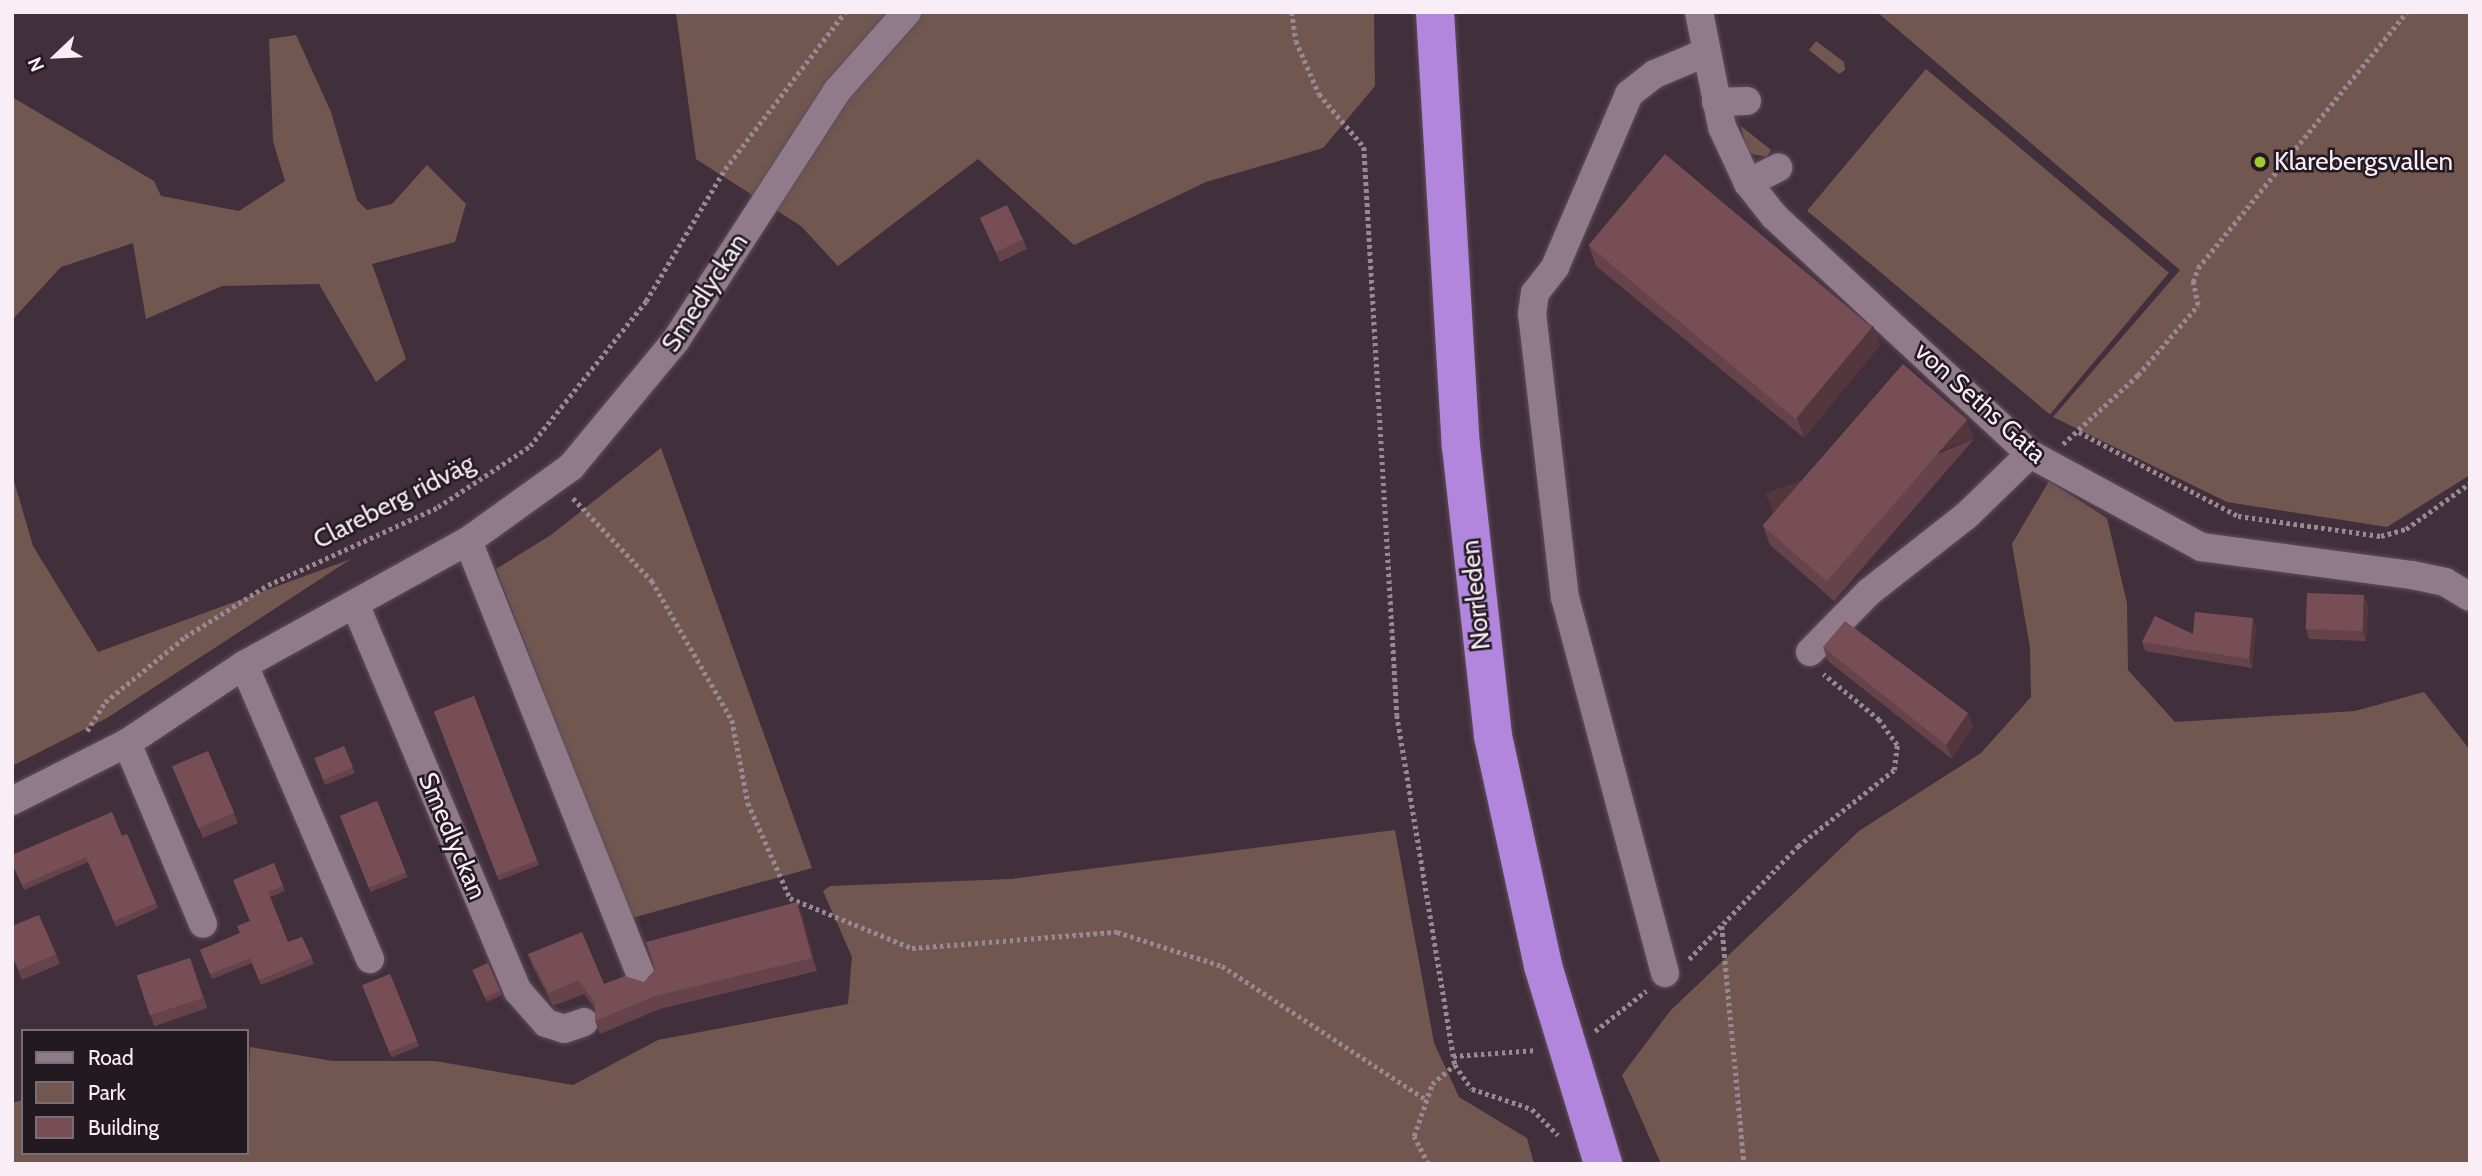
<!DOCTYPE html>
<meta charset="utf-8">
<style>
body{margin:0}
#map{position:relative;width:2482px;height:1176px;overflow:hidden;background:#412f3c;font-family:Cabin,sans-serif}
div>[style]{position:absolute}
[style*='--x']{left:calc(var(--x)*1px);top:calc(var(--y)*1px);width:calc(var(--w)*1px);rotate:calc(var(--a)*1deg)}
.green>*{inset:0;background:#725750;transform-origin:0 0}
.path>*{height:4.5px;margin-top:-2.25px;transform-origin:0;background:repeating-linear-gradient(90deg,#998994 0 3.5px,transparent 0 7px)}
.roads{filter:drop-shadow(0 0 2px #5e4e5a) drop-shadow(0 0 2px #5e4e5a)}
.minor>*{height:28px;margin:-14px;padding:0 14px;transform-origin:14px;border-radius:14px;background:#917b8a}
.highway>*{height:38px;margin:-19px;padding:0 19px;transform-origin:19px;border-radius:19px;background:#b386de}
.wall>*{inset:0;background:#66434a;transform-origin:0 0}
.shaded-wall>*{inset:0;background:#53373c;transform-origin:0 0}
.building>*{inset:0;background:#774e56;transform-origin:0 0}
.dots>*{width:19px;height:19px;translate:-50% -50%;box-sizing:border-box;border:4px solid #221a20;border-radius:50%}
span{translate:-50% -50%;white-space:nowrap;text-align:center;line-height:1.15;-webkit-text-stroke:5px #221a20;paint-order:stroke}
.poi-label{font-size:26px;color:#faeef6}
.left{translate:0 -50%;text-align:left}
.street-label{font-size:26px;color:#faeef6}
.frame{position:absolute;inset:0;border:14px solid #faeef6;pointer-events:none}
.legend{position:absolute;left:21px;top:1029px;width:228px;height:126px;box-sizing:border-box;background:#221a20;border:2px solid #786f76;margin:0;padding:9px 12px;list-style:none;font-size:21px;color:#faeef6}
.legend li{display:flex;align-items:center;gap:14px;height:35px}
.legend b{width:35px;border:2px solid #786f76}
.north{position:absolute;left:21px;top:21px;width:70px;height:70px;-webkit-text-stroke:5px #221a20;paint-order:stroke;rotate:247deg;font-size:19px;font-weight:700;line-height:28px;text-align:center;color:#faeef6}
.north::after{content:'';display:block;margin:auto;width:24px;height:32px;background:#faeef6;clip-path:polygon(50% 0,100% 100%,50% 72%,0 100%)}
</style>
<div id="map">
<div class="green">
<div style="clip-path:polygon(1374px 12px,1375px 86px,1323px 148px,1206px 182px,1074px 245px,978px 159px,838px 266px,801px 226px,696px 159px,676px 13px)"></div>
<div style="clip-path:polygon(1877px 12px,2470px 12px,2470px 475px,2387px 527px,2227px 502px,2053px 417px,2180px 270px)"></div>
<div style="clip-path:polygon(296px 35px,331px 112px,357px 200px,367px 210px,392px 204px,427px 165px,466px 204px,455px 242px,372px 264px,406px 359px,376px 382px,319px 284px,222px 286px,146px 319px,133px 243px,61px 267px,12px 320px,12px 97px,154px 181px,161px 196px,239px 211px,285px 181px,273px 141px,269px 39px)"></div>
<div style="clip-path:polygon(1816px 41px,1844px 62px,1845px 70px,1839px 74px,1809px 50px)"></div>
<div style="left:1926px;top:69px;width:317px;height:185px;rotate:40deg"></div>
<div style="clip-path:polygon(1741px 126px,1771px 150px,1767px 157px,1747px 153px)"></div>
<div style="clip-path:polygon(661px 448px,812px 868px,632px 918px,496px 569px,551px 535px)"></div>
<div style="clip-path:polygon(12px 474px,33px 546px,98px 652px,351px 559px,107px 718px,12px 766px)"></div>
<div style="clip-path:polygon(2049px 481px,2107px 518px,2127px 603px,2128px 670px,2175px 722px,2355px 711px,2424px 692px,2470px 750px,2470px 1164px,1661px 1164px,1622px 1075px,1670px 1011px,1859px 831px,1981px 753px,2031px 697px,2030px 648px,2012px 544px)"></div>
<div style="clip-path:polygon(1395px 830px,1434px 1043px,1459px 1097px,1527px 1138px,1534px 1164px,12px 1164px,12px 1103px,23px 1100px,23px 1153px,247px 1153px,250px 1047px,333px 1061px,435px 1061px,573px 1085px,658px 1040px,848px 1004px,852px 957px,823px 891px,830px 886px,1011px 879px)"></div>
</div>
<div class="path">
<div style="--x:1292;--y:12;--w:29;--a:82"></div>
<div style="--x:1296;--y:41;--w:58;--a:66.5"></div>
<div style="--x:1319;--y:94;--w:70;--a:49.7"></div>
<div style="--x:1364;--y:147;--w:569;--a:86.67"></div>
<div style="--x:1397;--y:715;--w:355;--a:80.6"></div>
<div style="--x:1455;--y:1065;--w:29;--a:55"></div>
<div style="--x:1472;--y:1089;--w:63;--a:18.4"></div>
<div style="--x:1532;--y:1109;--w:37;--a:45"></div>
<div style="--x:2079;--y:432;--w:180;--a:27.8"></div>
<div style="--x:2238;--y:516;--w:144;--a:8"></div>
<div style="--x:2381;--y:536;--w:26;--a:-16"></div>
<div style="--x:2406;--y:529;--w:79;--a:-35.7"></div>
<div style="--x:2063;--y:444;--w:102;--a:-42.6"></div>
<div style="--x:2138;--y:375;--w:92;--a:-49.4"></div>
<div style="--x:2198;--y:305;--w:24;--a:-102"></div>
<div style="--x:2193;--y:282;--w:15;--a:-70"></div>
<div style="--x:2198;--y:268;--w:330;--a:-50.8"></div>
<div style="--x:573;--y:498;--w:115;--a:46.4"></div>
<div style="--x:652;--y:581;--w:160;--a:60.1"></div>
<div style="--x:732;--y:720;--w:85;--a:79.1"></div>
<div style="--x:748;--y:803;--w:104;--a:66.1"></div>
<div style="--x:790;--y:898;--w:132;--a:22.3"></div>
<div style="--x:912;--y:948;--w:206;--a:-4.5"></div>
<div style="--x:1117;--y:932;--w:110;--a:17.9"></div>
<div style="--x:1222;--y:966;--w:243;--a:33.2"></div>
<div style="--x:87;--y:731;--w:34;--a:-58"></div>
<div style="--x:105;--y:702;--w:103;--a:-39.1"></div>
<div style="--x:185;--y:637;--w:98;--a:-32.1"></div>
<div style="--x:268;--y:585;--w:187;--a:-24.6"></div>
<div style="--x:438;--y:507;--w:110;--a:-33.5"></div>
<div style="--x:530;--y:446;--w:186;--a:-51.3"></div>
<div style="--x:646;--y:301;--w:154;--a:-59.1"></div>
<div style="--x:725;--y:169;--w:198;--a:-52.6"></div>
<div style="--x:1722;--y:926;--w:239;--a:84.7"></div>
<div style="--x:1689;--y:959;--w:157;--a:-46"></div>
<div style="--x:1798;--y:846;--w:122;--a:-38.4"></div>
<div style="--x:1894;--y:770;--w:25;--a:-83"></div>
<div style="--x:1897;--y:745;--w:31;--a:-126"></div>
<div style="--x:1879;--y:720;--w:72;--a:-140.6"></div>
<div style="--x:1595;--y:1031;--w:65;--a:-38.1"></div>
<div style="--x:1453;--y:1056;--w:83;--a:-4.1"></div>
<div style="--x:1428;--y:1164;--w:31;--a:-117"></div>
<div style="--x:1414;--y:1136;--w:55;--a:-70.9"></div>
<div style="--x:1432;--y:1084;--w:30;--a:-40"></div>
</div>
<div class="roads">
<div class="minor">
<div style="--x:1699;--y:12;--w:117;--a:78.7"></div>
<div style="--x:1722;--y:127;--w:62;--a:65.1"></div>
<div style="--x:1748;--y:183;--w:42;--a:51.8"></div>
<div style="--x:1774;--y:216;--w:350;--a:42.9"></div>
<div style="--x:2030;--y:454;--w:195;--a:28.5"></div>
<div style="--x:2201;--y:547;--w:213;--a:7.6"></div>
<div style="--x:2412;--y:575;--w:34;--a:12"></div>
<div style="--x:2445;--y:582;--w:29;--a:31"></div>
<div style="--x:1716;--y:102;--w:31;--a:-2"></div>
<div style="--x:1748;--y:183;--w:34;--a:-27"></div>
<div style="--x:468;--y:541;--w:473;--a:68.3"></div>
<div style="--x:355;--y:604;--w:420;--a:67.2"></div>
<div style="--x:518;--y:991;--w:43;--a:48.8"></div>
<div style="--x:546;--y:1023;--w:19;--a:18"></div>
<div style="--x:564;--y:1029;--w:21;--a:-19"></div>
<div style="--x:1810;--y:652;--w:84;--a:-45.5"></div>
<div style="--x:1869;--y:592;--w:123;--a:-38.1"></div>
<div style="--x:1966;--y:516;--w:89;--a:-44.1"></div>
<div style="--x:244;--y:665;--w:320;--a:66.8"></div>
<div style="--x:127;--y:743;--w:196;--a:67.2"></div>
<div style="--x:12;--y:801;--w:129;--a:-26.8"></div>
<div style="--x:127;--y:743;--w:141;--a:-33.7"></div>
<div style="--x:244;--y:665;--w:256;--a:-29"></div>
<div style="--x:468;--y:541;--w:127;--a:-35.7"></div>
<div style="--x:571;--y:467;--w:165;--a:-50.4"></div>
<div style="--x:676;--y:340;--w:297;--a:-57.1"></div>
<div style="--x:837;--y:91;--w:106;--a:-48.5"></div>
<div style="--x:1665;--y:973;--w:388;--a:-104.9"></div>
<div style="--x:1565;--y:598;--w:286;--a:-96.6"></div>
<div style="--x:1532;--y:314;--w:21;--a:-82"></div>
<div style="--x:1535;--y:293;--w:33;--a:-52"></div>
<div style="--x:1555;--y:267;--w:188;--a:-66.8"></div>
<div style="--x:1629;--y:94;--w:33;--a:-38"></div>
<div style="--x:1655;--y:74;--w:56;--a:-22.9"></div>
</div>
<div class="highway">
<div style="--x:1435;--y:12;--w:435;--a:86.6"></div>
<div style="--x:1461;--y:446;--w:292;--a:83.7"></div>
<div style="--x:1493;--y:736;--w:235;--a:77.7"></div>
<div style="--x:1543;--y:966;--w:207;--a:73.1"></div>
</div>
</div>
<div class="wall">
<div style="clip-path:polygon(980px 218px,1023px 239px,1027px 249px,1000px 262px)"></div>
<div style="clip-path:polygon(1589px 246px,1873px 326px,1880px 345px,1804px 438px,1596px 266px)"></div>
<div style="clip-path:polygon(1974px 439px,1834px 601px,1770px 545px,1763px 526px)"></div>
<div style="clip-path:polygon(2368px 605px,2366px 641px,2309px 639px,2306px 629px)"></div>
<div style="clip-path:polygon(2256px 627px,2252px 668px,2145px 651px,2142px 642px)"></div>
<div style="clip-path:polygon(1823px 647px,1968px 713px,1973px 727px,1952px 759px,1828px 661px)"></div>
<div style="left:474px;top:696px;width:181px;height:43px;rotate:69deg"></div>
<div style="left:344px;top:746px;width:29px;height:32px;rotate:68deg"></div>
<div style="clip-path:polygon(172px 766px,234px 813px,238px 823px,203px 838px)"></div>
<div style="left:377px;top:801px;width:82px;height:40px;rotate:68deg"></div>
<div style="clip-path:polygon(127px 834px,158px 908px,116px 927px,88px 862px,24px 890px,12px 863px)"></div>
<div style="clip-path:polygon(274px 863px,285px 891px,270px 897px,288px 942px,302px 937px,314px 964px,261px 985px,252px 963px,212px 979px,200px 950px,240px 933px,250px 921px)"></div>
<div style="clip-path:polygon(802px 915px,817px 971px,660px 1009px,600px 1034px,595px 1021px,595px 1009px,584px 994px,553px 1006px,533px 967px,528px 954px,604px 984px,644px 982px)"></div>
<div style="clip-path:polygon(12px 926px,56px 954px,60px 964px,22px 980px,12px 956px)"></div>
<div style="left:190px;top:958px;width:53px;height:56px;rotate:71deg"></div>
<div style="left:488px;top:963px;width:35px;height:17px;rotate:66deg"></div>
<div style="left:390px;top:974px;width:78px;height:30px;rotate:68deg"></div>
</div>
<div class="shaded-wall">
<div style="clip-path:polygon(1873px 326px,1880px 345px,1804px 438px,1797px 418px)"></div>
<div style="left:1967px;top:420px;width:20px;height:214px;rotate:70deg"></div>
<div style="clip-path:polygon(2364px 595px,2368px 605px,2366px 641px,2362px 631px)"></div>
<div style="clip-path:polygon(2253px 618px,2256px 627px,2252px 668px,2249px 659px)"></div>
<div style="clip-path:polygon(1968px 713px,1973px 727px,1952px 759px,1946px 745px)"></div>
<div style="clip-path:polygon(797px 902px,802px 915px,817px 971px,812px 958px)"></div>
</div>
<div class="building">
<div style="left:1665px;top:154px;width:270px;height:119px;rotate:40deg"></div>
<div style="left:1007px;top:205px;width:38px;height:30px;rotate:65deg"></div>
<div style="left:1903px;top:364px;width:85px;height:214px;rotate:41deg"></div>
<div style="left:2307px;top:593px;width:57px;height:36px;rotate:2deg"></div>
<div style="clip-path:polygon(2195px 612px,2253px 618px,2249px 659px,2142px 642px,2155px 616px,2193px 634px)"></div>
<div style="clip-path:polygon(1845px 621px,1968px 713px,1946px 745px,1823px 647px)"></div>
<div style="left:474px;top:696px;width:176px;height:43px;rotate:69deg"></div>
<div style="left:344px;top:746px;width:23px;height:32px;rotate:67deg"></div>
<div style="left:208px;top:751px;width:67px;height:39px;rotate:67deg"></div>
<div style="left:377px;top:801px;width:77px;height:40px;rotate:68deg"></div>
<div style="clip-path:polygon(112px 812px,122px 836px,127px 834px,156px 903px,114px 921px,86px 857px,22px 885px,12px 863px,12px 855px)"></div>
<div style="clip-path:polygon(274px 863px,283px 886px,268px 892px,288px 942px,302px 937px,312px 958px,259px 980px,250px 958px,210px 974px,200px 950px,240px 933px,237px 926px,250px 921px,233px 880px)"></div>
<div style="clip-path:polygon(797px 902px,812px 958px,655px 996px,595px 1021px,595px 1003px,579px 980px,549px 993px,528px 954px,582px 932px,604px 984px,625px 976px,644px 982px,655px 969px,646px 942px)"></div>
<div style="clip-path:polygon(39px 915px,56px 954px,19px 970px,12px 955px,12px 926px)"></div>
<div style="left:190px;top:958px;width:42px;height:56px;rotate:72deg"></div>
<div style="left:488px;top:963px;width:30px;height:17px;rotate:66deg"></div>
<div style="left:390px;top:974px;width:72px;height:30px;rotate:68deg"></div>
</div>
<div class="dots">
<div style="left:2260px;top:162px;background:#9fca2e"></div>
</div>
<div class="poi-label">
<span class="left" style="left:2274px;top:162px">Klarebergsvallen</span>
</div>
<div class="street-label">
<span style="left:705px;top:293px;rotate:-57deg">Smedlyckan</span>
<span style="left:1980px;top:403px;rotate:42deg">von Seths Gata</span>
<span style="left:394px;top:502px;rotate:-27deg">Clareberg ridväg</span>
<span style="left:1476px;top:595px;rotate:-96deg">Norrleden</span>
<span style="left:452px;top:836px;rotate:67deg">Smedlyckan</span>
</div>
<div class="frame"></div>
<ul class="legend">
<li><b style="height:9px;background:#917b8a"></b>Road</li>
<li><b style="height:19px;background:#725750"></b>Park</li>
<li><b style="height:19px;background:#774e56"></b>Building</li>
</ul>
<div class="north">N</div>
</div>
